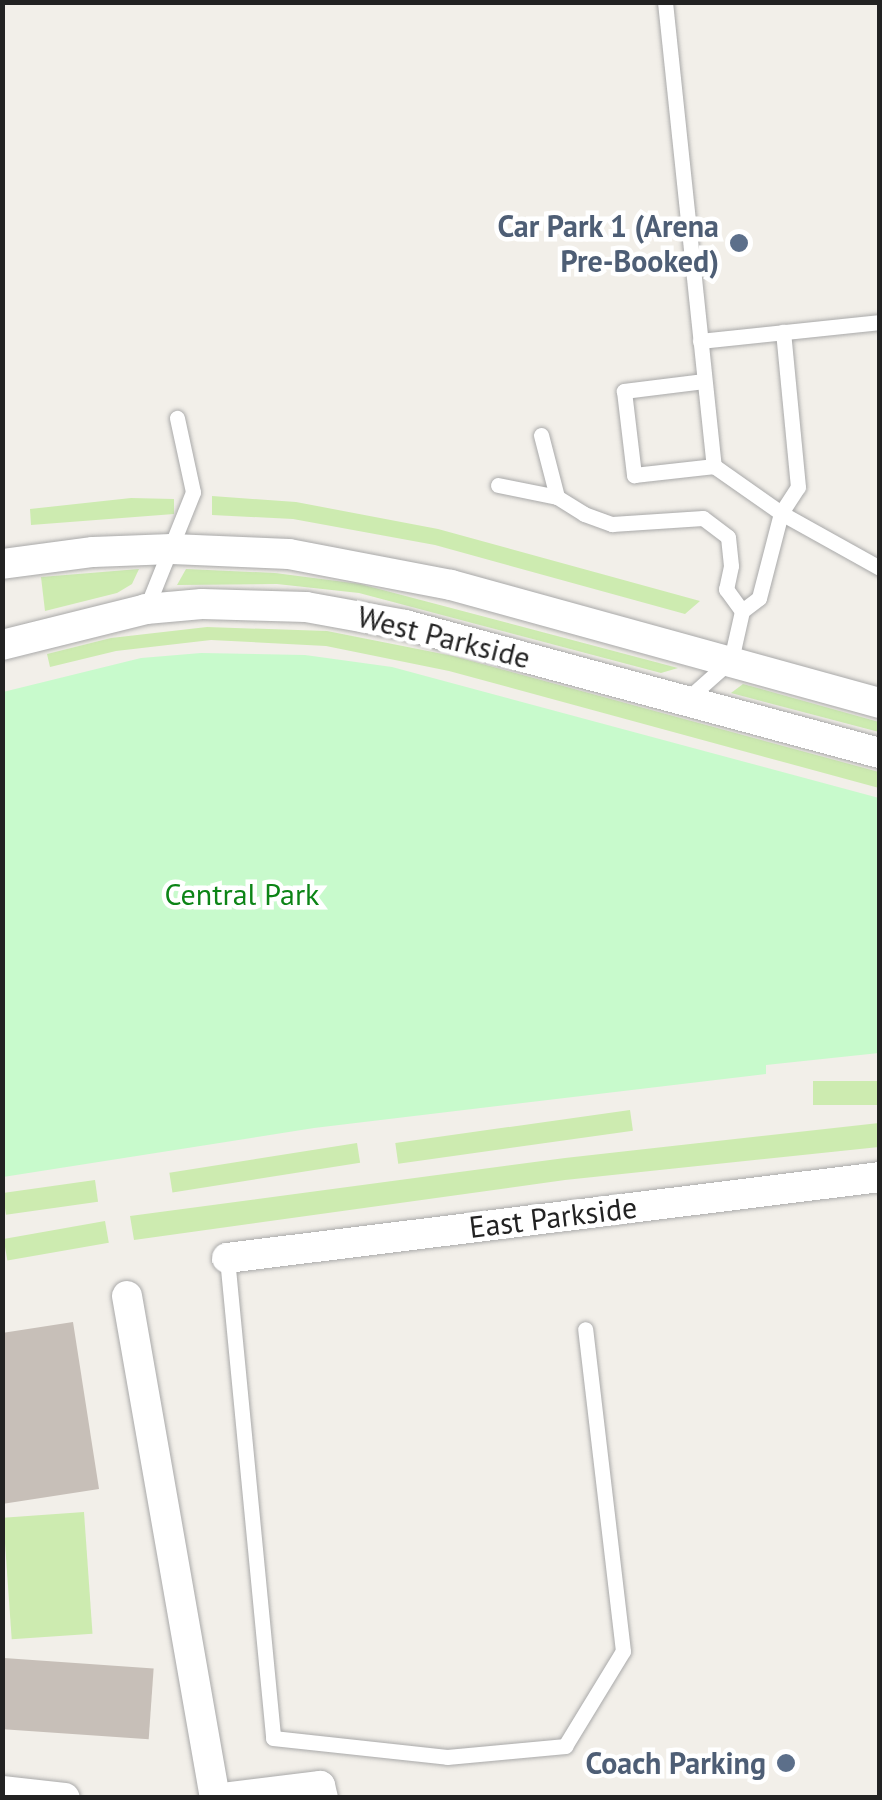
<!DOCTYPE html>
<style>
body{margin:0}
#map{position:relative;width:882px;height:1800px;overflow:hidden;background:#f2efe9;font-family:"PT Sans",sans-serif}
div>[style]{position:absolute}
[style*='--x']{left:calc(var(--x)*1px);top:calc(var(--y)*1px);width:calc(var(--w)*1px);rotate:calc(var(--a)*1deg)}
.grass>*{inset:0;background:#cdebb0;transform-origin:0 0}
.park>*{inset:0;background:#c8facc}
.building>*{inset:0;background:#c7bfb8;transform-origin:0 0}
.roads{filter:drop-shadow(0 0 2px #a9a9a9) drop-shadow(0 0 2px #a9a9a9)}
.lane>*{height:15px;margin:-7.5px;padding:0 7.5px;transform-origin:7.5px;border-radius:7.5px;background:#fff}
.street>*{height:30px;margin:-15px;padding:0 15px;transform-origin:15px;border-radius:15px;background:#fff}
.dots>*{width:28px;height:28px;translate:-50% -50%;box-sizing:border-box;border:5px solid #fff;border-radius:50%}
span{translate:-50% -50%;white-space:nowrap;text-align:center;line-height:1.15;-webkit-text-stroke:9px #fff;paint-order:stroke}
.service-label{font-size:30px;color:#4e5e75;font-weight:700}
.right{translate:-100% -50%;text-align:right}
.street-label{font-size:30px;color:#222}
.park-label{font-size:30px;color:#0c8416}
.frame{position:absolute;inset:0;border:5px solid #222;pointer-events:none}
</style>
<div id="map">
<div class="grass">
<div style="clip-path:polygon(212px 496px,296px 502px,438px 529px,700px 601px,685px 614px,435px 545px,293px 519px,212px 515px)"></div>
<div style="clip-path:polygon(131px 498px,174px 499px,174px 514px,31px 525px,30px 509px)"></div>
<div style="clip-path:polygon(139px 569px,132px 584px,117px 593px,45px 611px,41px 577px)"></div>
<div style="clip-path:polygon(186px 569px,275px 573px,360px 584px,678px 668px,661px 673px,359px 593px,277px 584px,177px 585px)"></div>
<div style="clip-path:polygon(207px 627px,327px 631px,453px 656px,879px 772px,879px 788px,449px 671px,326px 646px,211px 640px,116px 651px,50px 667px,47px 654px,111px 638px)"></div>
<div style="clip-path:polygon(743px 684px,879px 722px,879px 732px,731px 693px)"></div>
<div style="left:879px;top:1081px;width:24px;height:66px;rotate:90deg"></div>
<div style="left:630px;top:1110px;width:21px;height:237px;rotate:82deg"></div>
<div style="clip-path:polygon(879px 1123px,879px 1147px,565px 1180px,134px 1240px,130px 1216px,565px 1158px)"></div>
<div style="left:357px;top:1143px;width:20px;height:190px;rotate:81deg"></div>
<div style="left:95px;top:1180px;width:22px;height:93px;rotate:82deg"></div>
<div style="left:105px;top:1221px;width:22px;height:103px;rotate:80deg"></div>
<div style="left:84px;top:1512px;width:122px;height:81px;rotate:86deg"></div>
</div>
<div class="park">
<div style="clip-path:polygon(201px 653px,305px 655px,392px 667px,879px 798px,879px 1053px,766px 1065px,766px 1074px,314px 1128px,3px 1177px,3px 692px,141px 658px)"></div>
</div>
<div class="building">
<div style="clip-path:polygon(73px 1322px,99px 1489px,2px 1504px,2px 1333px)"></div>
<div style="left:4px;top:1658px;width:150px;height:71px;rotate:4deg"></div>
</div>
<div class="roads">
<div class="lane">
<div style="--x:665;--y:2;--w:467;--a:84"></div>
<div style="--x:700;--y:341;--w:181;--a:-6"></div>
<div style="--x:704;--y:381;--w:81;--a:172.9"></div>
<div style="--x:624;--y:391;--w:85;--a:83.2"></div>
<div style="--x:634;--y:475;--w:81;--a:-6.4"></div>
<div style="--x:714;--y:466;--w:82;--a:35"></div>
<div style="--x:781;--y:513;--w:113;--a:29.1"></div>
<div style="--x:541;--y:435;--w:64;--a:75.5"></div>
<div style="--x:557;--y:497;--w:32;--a:32"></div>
<div style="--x:584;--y:514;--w:30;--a:20"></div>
<div style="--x:612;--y:524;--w:91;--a:-3.8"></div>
<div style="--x:703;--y:518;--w:31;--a:37"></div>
<div style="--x:728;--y:537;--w:29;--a:84"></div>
<div style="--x:731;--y:566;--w:24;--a:102"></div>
<div style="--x:726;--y:589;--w:27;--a:54"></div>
<div style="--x:498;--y:485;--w:60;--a:11.5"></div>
<div style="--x:146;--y:609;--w:126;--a:-68.1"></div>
<div style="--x:193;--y:492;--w:76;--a:-102.2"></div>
<div style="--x:686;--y:700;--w:60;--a:-41.6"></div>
<div style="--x:731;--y:660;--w:50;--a:-77.3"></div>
<div style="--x:742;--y:611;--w:21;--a:-37"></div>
<div style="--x:759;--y:598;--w:88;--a:-75.5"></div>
<div style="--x:781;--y:513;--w:31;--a:-57"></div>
<div style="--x:798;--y:487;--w:156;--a:-95.5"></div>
<div style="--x:227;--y:1258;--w:482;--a:84.5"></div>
<div style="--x:273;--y:1738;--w:175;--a:6.2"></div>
<div style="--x:447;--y:1757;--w:119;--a:-5.3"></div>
<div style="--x:565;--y:1746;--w:111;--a:-58.6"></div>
<div style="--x:623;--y:1651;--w:324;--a:-96.7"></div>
</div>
<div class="street">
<div style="--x:2;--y:564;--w:92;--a:-7.5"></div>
<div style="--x:93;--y:552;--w:79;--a:-2.2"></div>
<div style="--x:172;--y:549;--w:117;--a:2.4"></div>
<div style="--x:289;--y:554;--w:165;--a:10.8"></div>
<div style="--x:451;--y:585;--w:445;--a:15.4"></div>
<div style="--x:2;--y:645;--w:148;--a:-14"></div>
<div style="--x:146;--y:609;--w:56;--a:-5.1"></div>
<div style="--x:202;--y:604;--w:104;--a:1.7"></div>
<div style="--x:306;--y:607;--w:101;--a:10.3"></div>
<div style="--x:405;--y:625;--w:492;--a:15.1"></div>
<div style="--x:227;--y:1258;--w:658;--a:-7.07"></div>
<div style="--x:127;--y:1296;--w:510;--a:80.06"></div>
<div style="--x:2;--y:1791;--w:63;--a:6.3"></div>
<div style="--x:223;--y:1798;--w:98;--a:-7.1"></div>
<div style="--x:320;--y:1786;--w:12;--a:76"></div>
</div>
</div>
<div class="dots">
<div style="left:739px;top:243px;background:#5c6f8a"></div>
<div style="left:786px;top:1763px;background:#5c6f8a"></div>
</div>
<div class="service-label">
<span class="right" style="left:719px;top:243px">Car Park 1 (Arena<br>Pre-Booked)</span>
<span class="right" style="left:766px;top:1763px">Coach Parking</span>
</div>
<div class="street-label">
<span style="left:444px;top:637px;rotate:14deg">West Parkside</span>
<span style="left:553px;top:1217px;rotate:-7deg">East Parkside</span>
</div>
<div class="park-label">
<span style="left:242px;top:894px">Central Park</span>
</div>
<div class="frame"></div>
</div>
